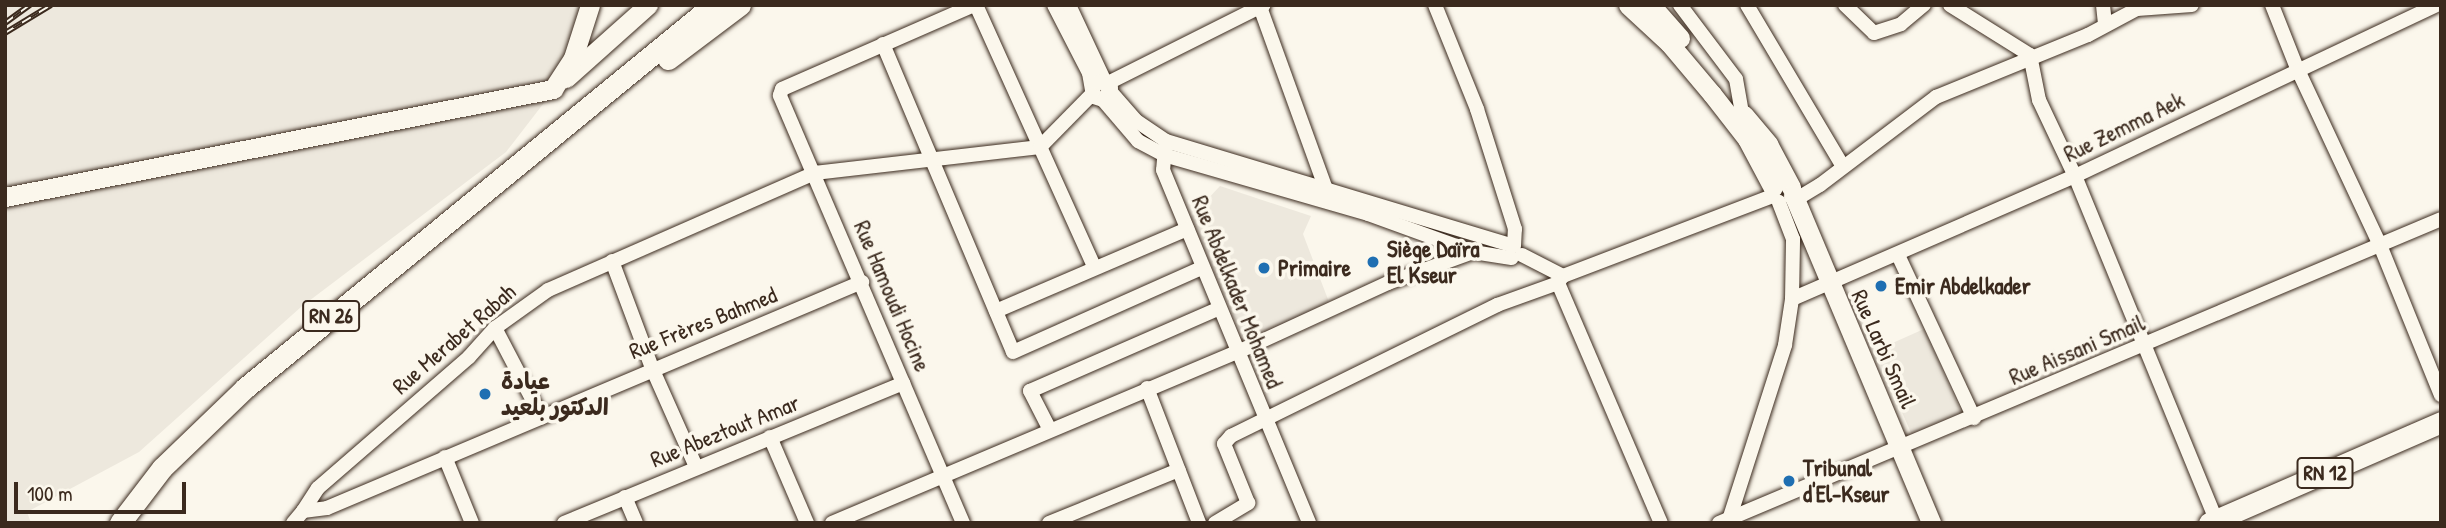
<!DOCTYPE html>
<meta charset="utf-8">
<style>
body{margin:0}
#map{position:relative;width:2446px;height:528px;overflow:hidden;background:#fbf7ec;font-family:"Patrick Hand","Playpen Sans Arabic",sans-serif}
div>[style]{position:absolute}
[style*='--x']{left:calc(var(--x)*1px);top:calc(var(--y)*1px);width:calc(var(--w)*1px);rotate:calc(var(--a)*1deg)}
.built>*{inset:0;background:#ede8dd;transform-origin:0 0}
.roads{filter:drop-shadow(0 0 2px #3b2a1e) drop-shadow(0 0 2px #3b2a1e)}
.street>*{height:14px;margin:-7px;padding:0 7px;transform-origin:7px;border-radius:7px;background:#fbf7ec}
.secondary>*{height:19px;margin:-9.5px;padding:0 9.5px;transform-origin:9.5px;border-radius:9.5px;background:#fbf7ec}
.primary>*{height:21px;margin:-10.5px;padding:0 10.5px;transform-origin:10.5px;border-radius:10.5px;background:#fbf7ec}
.rail>*{height:6px;margin-top:-3px;transform-origin:0;background:repeating-linear-gradient(90deg,#fbf7ec 0 10px,#3b2a1e 0 20px);box-sizing:border-box;border-block:2px solid #3b2a1e}
.dots>*{width:19px;height:19px;translate:-50% -50%;box-sizing:border-box;border:4px solid #fbf7ec;border-radius:50%}
span{translate:-50% -50%;white-space:nowrap;text-align:center;line-height:1.15;-webkit-text-stroke:7px #fbf7ec;paint-order:stroke}
.shield-label span{padding:2px 5px;background:#fbf7ec;border:2px solid;border-radius:5px;-webkit-text-stroke-width:0}
.shield-label{font-size:21px;color:#3b2a1e;font-weight:700}
.street-label{font-size:23px;color:#3b2a1e}
.poi-label{font-size:23px;color:#3b2a1e;font-weight:700}
.left{translate:0 -50%;text-align:left}
.frame{position:absolute;inset:0;border:7px solid #3b2a1e;pointer-events:none}
.scale{position:absolute;left:14px;top:482px;width:172px;height:32px;box-sizing:border-box;border:4px solid #3b2a1e;border-top:0;padding-left:9px;font-size:21px;line-height:24px;white-space:nowrap;color:#3b2a1e;-webkit-text-stroke:5px #fbf7ec;paint-order:stroke}
</style>
<div id="map">
<div class="built">
<div style="clip-path:polygon(5px 5px,599px 5px,587px 47px,506px 152px,301px 307px,139px 452px,27px 512px,31px 523px,5px 523px)"></div>
<div style="clip-path:polygon(1220px 186px,1311px 216px,1303px 234px,1329px 302px,1245px 342px,1190px 218px)"></div>
<div style="left:1924px;top:329px;width:93px;height:54px;rotate:66deg"></div>
</div>
<div class="roads">
<div class="street">
<div style="--x:976;--y:5;--w:286;--a:65.7"></div>
<div style="--x:1054;--y:5;--w:76;--a:62.8"></div>
<div style="--x:1089;--y:73;--w:17;--a:80"></div>
<div style="--x:1069;--y:5;--w:85;--a:64.9"></div>
<div style="--x:1680;--y:5;--w:93;--a:52.9"></div>
<div style="--x:1736;--y:79;--w:35;--a:80"></div>
<div style="--x:1747;--y:5;--w:188;--a:59.3"></div>
<div style="--x:1845;--y:5;--w:40;--a:44"></div>
<div style="--x:1874;--y:33;--w:28;--a:-18"></div>
<div style="--x:1901;--y:24;--w:30;--a:-40"></div>
<div style="--x:1950;--y:5;--w:94;--a:32"></div>
<div style="--x:2030;--y:55;--w:46;--a:78.7"></div>
<div style="--x:2039;--y:100;--w:84;--a:64.7"></div>
<div style="--x:2075;--y:176;--w:375;--a:67.7"></div>
<div style="--x:2103;--y:5;--w:20;--a:84"></div>
<div style="--x:2272;--y:5;--w:68;--a:68.4"></div>
<div style="--x:2297;--y:68;--w:195;--a:64.9"></div>
<div style="--x:2380;--y:245;--w:162;--a:67.9"></div>
<div style="--x:1260;--y:7;--w:194;--a:70.1"></div>
<div style="--x:883;--y:44;--w:334;--a:67.1"></div>
<div style="--x:1013;--y:352;--w:207;--a:-24"></div>
<div style="--x:1108;--y:83;--w:174;--a:-26.6"></div>
<div style="--x:1111;--y:92;--w:37;--a:49"></div>
<div style="--x:1135;--y:120;--w:37;--a:34"></div>
<div style="--x:1166;--y:141;--w:363;--a:16.8"></div>
<div style="--x:1514;--y:246;--w:17;--a:-87"></div>
<div style="--x:1515;--y:229;--w:126;--a:-107.6"></div>
<div style="--x:1477;--y:109;--w:112;--a:-112"></div>
<div style="--x:1103;--y:100;--w:14;--a:-56"></div>
<div style="--x:1111;--y:88;--w:13;--a:-148"></div>
<div style="--x:1100;--y:81;--w:9;--a:139"></div>
<div style="--x:1093;--y:87;--w:10;--a:84"></div>
<div style="--x:1094;--y:97;--w:9;--a:18"></div>
<div style="--x:1103;--y:100;--w:54;--a:49.5"></div>
<div style="--x:1138;--y:141;--w:30;--a:28"></div>
<div style="--x:1164;--y:155;--w:212;--a:16.1"></div>
<div style="--x:1368;--y:214;--w:112;--a:19.9"></div>
<div style="--x:1473;--y:252;--w:39;--a:9"></div>
<div style="--x:1165;--y:148;--w:22;--a:95"></div>
<div style="--x:1163;--y:170;--w:382;--a:67.5"></div>
<div style="--x:1791;--y:197;--w:5;--a:37"></div>
<div style="--x:1795;--y:200;--w:29;--a:-31"></div>
<div style="--x:1820;--y:185;--w:146;--a:-37.2"></div>
<div style="--x:1936;--y:97;--w:164;--a:-22.2"></div>
<div style="--x:2088;--y:35;--w:55;--a:-28"></div>
<div style="--x:2137;--y:9;--w:55;--a:-4.2"></div>
<div style="--x:1522;--y:255;--w:46;--a:27.1"></div>
<div style="--x:1563;--y:276;--w:224;--a:-20.9"></div>
<div style="--x:1898;--y:255;--w:180;--a:65"></div>
<div style="--x:612;--y:261;--w:114;--a:69.5"></div>
<div style="--x:652;--y:368;--w:108;--a:66"></div>
<div style="--x:1562;--y:277;--w:7;--a:124"></div>
<div style="--x:1558;--y:283;--w:261;--a:66.8"></div>
<div style="--x:1792;--y:299;--w:309;--a:-23.5"></div>
<div style="--x:2075;--y:176;--w:399;--a:-25.3"></div>
<div style="--x:996;--y:311;--w:208;--a:-23.2"></div>
<div style="--x:495;--y:328;--w:99;--a:62.4"></div>
<div style="--x:1147;--y:388;--w:145;--a:68.9"></div>
<div style="--x:1050;--y:430;--w:44;--a:-117.1"></div>
<div style="--x:1030;--y:391;--w:205;--a:-23.6"></div>
<div style="--x:770;--y:437;--w:94;--a:66.7"></div>
<div style="--x:445;--y:457;--w:71;--a:67.8"></div>
<div style="--x:625;--y:497;--w:28;--a:67"></div>
<div style="--x:303;--y:511;--w:27;--a:-57"></div>
<div style="--x:318;--y:488;--w:200;--a:-40.9"></div>
<div style="--x:469;--y:357;--w:39;--a:-48"></div>
<div style="--x:495;--y:328;--w:65;--a:-35.6"></div>
<div style="--x:548;--y:290;--w:292;--a:-23.7"></div>
<div style="--x:815;--y:173;--w:226;--a:-6.6"></div>
<div style="--x:1040;--y:147;--w:74;--a:-45.5"></div>
<div style="--x:293;--y:523;--w:16;--a:-50"></div>
<div style="--x:303;--y:511;--w:24;--a:-7"></div>
<div style="--x:327;--y:508;--w:581;--a:-22.9"></div>
<div style="--x:564;--y:523;--w:367;--a:-22.4"></div>
<div style="--x:832;--y:523;--w:455;--a:-22.9"></div>
<div style="--x:1251;--y:346;--w:151;--a:-24.7"></div>
<div style="--x:1388;--y:283;--w:90;--a:-20"></div>
<div style="--x:963;--y:523;--w:465;--a:-113.2"></div>
<div style="--x:780;--y:95;--w:6;--a:-72"></div>
<div style="--x:782;--y:89;--w:210;--a:-23.6"></div>
<div style="--x:1049;--y:523;--w:140;--a:-22.2"></div>
<div style="--x:1215;--y:523;--w:39;--a:-31"></div>
<div style="--x:1248;--y:503;--w:64;--a:-112.1"></div>
<div style="--x:1224;--y:444;--w:11;--a:-49"></div>
<div style="--x:1231;--y:436;--w:297;--a:-26.2"></div>
<div style="--x:1497;--y:305;--w:65;--a:-19.8"></div>
<div style="--x:1719;--y:523;--w:783;--a:-22.83"></div>
<div style="--x:1728;--y:523;--w:187;--a:-72.2"></div>
<div style="--x:1785;--y:345;--w:47;--a:-81.3"></div>
<div style="--x:1792;--y:299;--w:60;--a:-89"></div>
<div style="--x:1793;--y:239;--w:40;--a:-111"></div>
</div>
<div class="secondary">
<div style="--x:1628;--y:5;--w:56;--a:42.8"></div>
<div style="--x:1669;--y:43;--w:67;--a:49.9"></div>
<div style="--x:1712;--y:94;--w:57;--a:52.1"></div>
<div style="--x:1747;--y:139;--w:55;--a:62"></div>
<div style="--x:1651;--y:5;--w:44;--a:48.7"></div>
<div style="--x:566;--y:78;--w:110;--a:-41.7"></div>
<div style="--x:1744;--y:115;--w:38;--a:50"></div>
<div style="--x:1768;--y:144;--w:49;--a:61.9"></div>
<div style="--x:1793;--y:194;--w:357;--a:67.2"></div>
<div style="--x:5;--y:197;--w:559;--a:-11.15"></div>
<div style="--x:553;--y:89;--w:37;--a:-57"></div>
<div style="--x:573;--y:58;--w:56;--a:-72.2"></div>
</div>
<div class="primary">
<div style="--x:668;--y:59;--w:90;--a:-36.9"></div>
<div style="--x:120;--y:523;--w:69;--a:-52.6"></div>
<div style="--x:162;--y:468;--w:115;--a:-43.9"></div>
<div style="--x:245;--y:388;--w:605;--a:-39.3"></div>
<div style="--x:2209;--y:523;--w:253;--a:-23.5"></div>
</div>
</div>
<div class="rail">
<div style="--x:5;--y:23;--w:31;--a:-36"></div>
<div style="--x:5;--y:33;--w:54;--a:-31.3"></div>
</div>
<div class="dots">
<div style="left:1373px;top:262px;background:#1f6fb2"></div>
<div style="left:1264px;top:268px;background:#1f6fb2"></div>
<div style="left:1881px;top:286px;background:#1f6fb2"></div>
<div style="left:485px;top:394px;background:#1f6fb2"></div>
<div style="left:1789px;top:481px;background:#1f6fb2"></div>
</div>
<div class="shield-label">
<span style="left:331px;top:316px">RN 26</span>
<span style="left:2325px;top:473px">RN 12</span>
</div>
<div class="street-label">
<span style="left:2124px;top:127px;rotate:-26deg">Rue Zemma Aek</span>
<span style="left:1237px;top:292px;rotate:68deg">Rue Abdelkader Mohamed</span>
<span style="left:892px;top:296px;rotate:67deg">Rue Hamoudi Hocine</span>
<span style="left:703px;top:323px;rotate:-22deg">Rue Frères Bahmed</span>
<span style="left:454px;top:339px;rotate:-41deg">Rue Merabet Rabah</span>
<span style="left:1884px;top:349px;rotate:66deg">Rue Larbi Smail</span>
<span style="left:2077px;top:350px;rotate:-23deg">Rue Aissani Smail</span>
<span style="left:725px;top:431px;rotate:-22deg">Rue Abeztout Amar</span>
</div>
<div class="poi-label">
<span class="left" style="left:1387px;top:262px">Siège Daïra<br>El Kseur</span>
<span class="left" style="left:1278px;top:268px">Primaire</span>
<span class="left" style="left:1895px;top:286px">Emir Abdelkader</span>
<span class="left" style="left:501px;top:394px">عيادة<br>الدكتور بلعيد</span>
<span class="left" style="left:1803px;top:481px">Tribunal<br>d'El-Kseur</span>
</div>
<div class="frame"></div>
<div class="scale">100 m</div>
</div>
